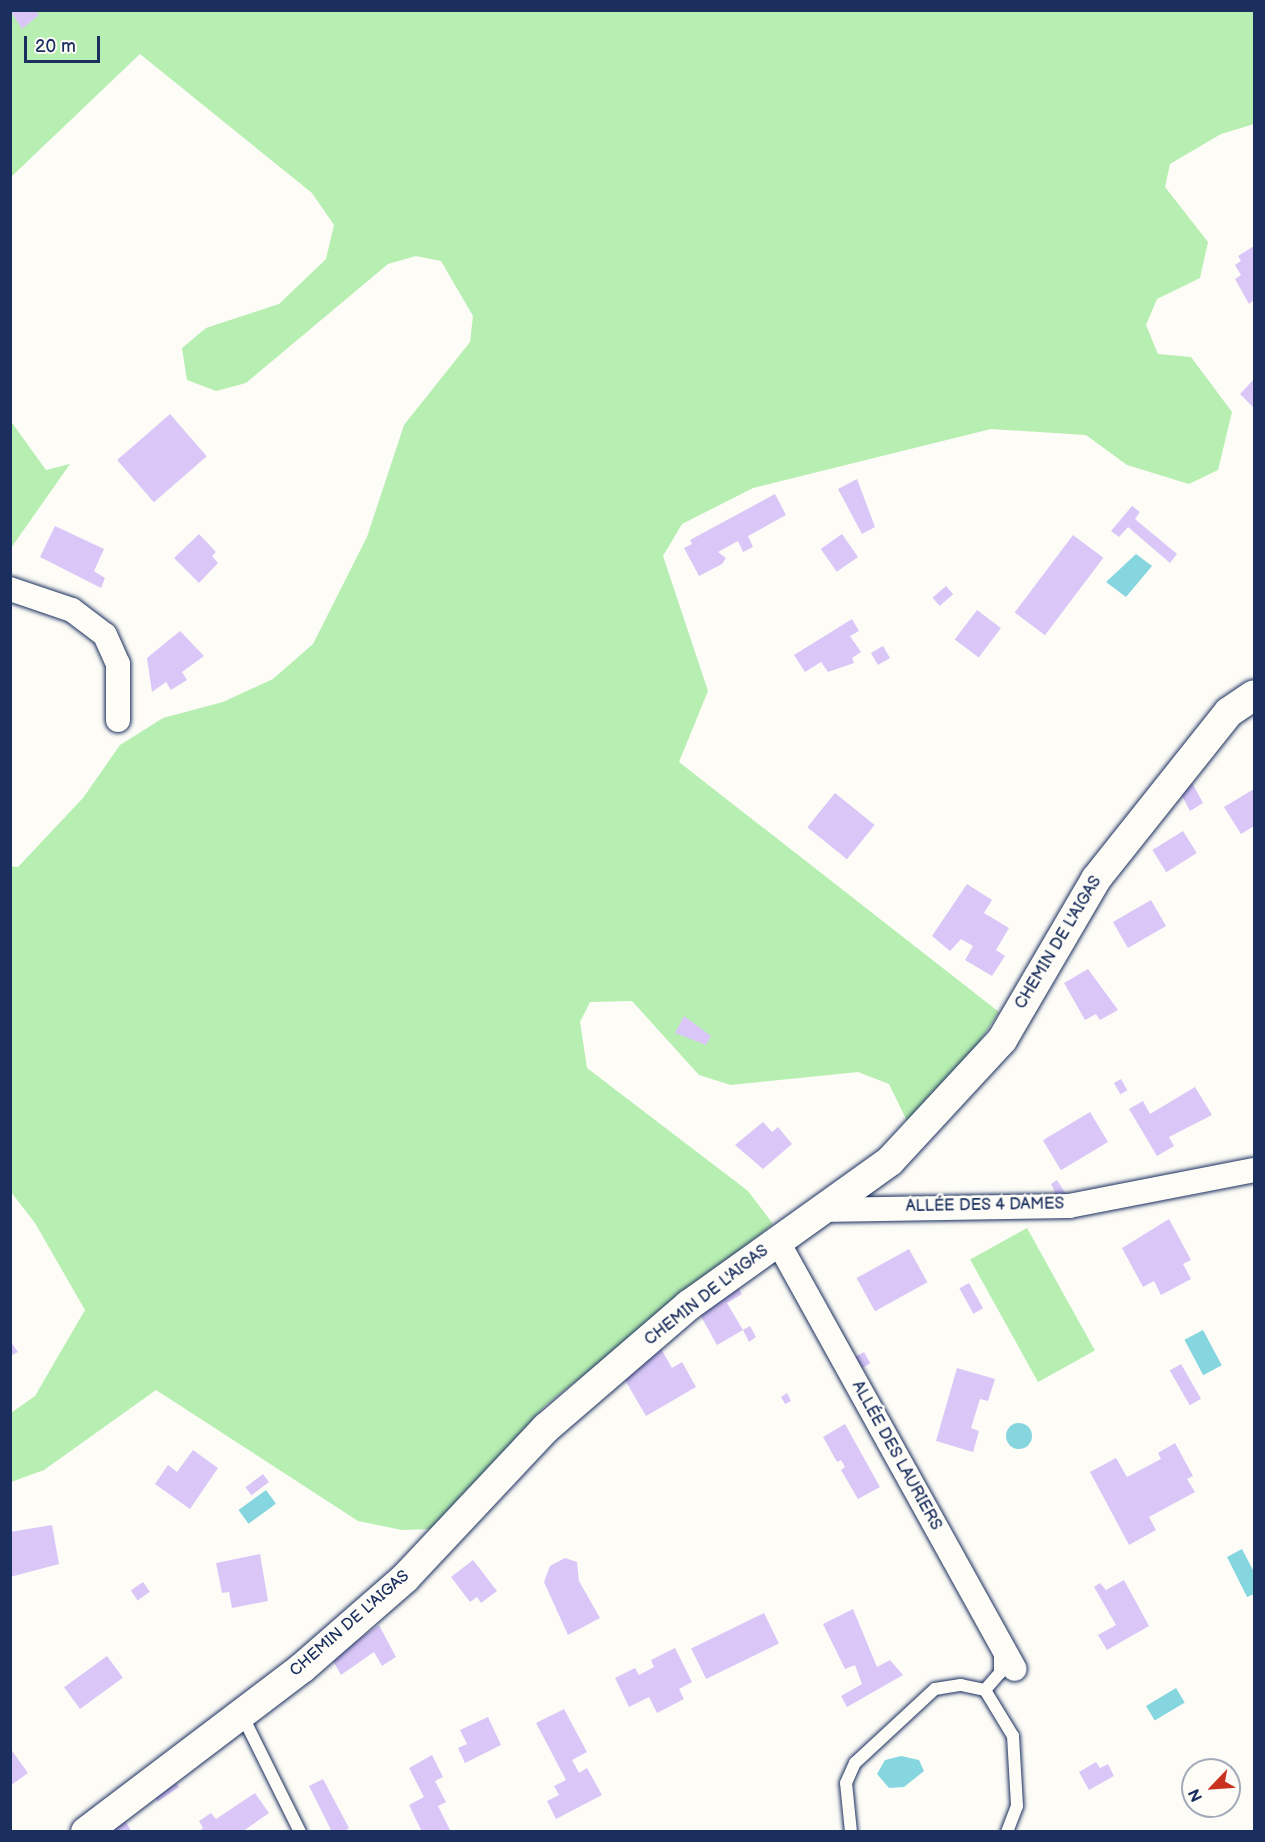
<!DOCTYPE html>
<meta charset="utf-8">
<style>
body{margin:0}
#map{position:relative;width:1265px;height:1842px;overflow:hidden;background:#fdfcf7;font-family:"Balsamiq Sans",sans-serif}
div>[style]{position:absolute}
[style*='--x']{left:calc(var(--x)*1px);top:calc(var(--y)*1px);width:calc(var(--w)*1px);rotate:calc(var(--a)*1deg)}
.green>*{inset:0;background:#b7eeb1;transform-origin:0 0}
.water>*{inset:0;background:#86d6df;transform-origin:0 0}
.round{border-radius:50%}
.building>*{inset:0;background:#dac7f8;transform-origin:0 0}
.roads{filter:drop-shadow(0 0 2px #1b2f5e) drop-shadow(0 0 2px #1b2f5e)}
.service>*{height:12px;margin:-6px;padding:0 6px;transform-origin:6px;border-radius:6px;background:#fdfcf7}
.minor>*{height:24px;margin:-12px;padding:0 12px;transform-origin:12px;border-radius:12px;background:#fdfcf7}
.tertiary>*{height:30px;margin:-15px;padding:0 15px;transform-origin:15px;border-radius:15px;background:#fdfcf7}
span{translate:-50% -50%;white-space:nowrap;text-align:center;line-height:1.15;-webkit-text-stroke:5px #fdfcf7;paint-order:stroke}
.street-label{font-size:16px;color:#1b2f5e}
.frame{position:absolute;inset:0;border:12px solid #1b2f5e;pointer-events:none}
.north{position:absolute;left:1181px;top:1758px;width:60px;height:60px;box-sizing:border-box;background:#fdfcf7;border:2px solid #a3aaba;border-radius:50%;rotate:245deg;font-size:16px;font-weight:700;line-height:24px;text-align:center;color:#1b2f5e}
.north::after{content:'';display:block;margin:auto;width:21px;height:27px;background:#c8321e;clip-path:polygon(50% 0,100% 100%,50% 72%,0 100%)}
.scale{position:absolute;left:24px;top:36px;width:76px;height:27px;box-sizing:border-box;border:3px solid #1b2f5e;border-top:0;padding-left:8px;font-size:18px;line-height:21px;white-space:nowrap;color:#1b2f5e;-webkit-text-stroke:4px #fdfcf7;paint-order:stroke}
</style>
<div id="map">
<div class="green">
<div style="clip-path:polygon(11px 11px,1254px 11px,1254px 124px,1221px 134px,1170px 164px,1165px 187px,1208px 242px,1200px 278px,1157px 299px,1146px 325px,1158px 354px,1191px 357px,1232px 412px,1218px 470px,1189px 484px,1127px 465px,1086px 435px,991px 429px,753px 488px,682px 524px,663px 556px,708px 691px,679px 762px,999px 1012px,976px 1047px,907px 1121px,889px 1084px,858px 1072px,731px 1085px,699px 1075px,632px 1001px,590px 1002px,580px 1022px,587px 1068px,748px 1191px,773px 1224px,546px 1405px,432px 1529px,402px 1530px,358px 1521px,156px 1390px,44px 1470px,11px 1482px,11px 1413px,35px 1396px,85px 1310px,35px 1223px,11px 1192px,10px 866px,18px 867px,83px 798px,120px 745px,163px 718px,223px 702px,273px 679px,313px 644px,367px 537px,404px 425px,470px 342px,473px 316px,441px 261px,416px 256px,388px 264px,246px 383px,216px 391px,187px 380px,182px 348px,206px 328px,279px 304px,326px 259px,334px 225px,312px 193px,140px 54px,11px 177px)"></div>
<div style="clip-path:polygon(10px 420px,46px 470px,70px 464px,11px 548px)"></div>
<div style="left:1027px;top:1228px;width:140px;height:65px;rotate:61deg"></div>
</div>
<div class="water">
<div style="clip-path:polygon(1136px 554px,1152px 566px,1126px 597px,1106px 582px)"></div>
<div style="left:1203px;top:1330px;width:40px;height:21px;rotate:62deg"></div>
<div class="round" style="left:1006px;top:1423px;width:26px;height:26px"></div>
<div style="left:266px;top:1490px;width:17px;height:34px;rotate:54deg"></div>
<div style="clip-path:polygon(1242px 1549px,1254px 1572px,1254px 1594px,1247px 1597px,1227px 1557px)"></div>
<div style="left:1176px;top:1688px;width:17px;height:35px;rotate:59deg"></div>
<div style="clip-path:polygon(901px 1756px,919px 1760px,924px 1771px,904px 1787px,889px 1788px,877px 1774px,885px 1760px)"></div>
</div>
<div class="building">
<div style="clip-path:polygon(10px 10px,35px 10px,39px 15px,22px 29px)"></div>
<div style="clip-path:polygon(1254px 246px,1254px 300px,1249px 304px,1235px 279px,1241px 275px,1235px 265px,1241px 261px,1238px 256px)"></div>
<div style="clip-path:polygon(1254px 379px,1254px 408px,1240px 394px)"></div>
<div style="left:170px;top:414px;width:56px;height:70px;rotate:49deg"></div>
<div style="clip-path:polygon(857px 479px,875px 527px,862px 534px,838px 489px)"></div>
<div style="clip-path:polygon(775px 494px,786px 515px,748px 536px,753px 547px,743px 552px,738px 541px,718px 552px,726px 558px,722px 564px,699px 576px,684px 548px,692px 544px,690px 540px)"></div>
<div style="clip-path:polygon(1132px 506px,1140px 512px,1135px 519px,1177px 554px,1170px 563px,1128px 527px,1119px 537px,1111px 531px)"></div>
<div style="clip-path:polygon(55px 526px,104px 549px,94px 571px,105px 578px,101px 588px,40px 557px)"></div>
<div style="clip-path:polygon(199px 534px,216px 552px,212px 556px,218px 563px,199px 583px,174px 558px)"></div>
<div style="left:842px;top:534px;width:28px;height:26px;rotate:55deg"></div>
<div style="left:1073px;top:535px;width:38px;height:97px;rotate:37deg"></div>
<div style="left:946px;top:586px;width:11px;height:18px;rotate:49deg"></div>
<div style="left:977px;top:610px;width:30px;height:37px;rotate:37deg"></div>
<div style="clip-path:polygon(852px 619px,859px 631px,850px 636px,861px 652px,852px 658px,854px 663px,828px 672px,821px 662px,805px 672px,794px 655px)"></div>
<div style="clip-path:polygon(180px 631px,204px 656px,182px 672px,187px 680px,171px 690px,166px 682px,152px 692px,147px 658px)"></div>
<div style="left:883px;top:646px;width:14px;height:14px;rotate:60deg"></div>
<div style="clip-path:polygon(1190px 779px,1203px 803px,1190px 811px,1180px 792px)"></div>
<div style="clip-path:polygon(1254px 789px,1254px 826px,1241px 834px,1224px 807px)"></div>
<div style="left:835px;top:793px;width:51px;height:44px;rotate:39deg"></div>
<div style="left:1183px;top:831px;width:26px;height:36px;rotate:58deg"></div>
<div style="clip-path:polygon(967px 884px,992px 900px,984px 913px,1009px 928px,996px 950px,1005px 956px,992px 976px,965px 960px,973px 946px,961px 939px,950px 951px,932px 936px)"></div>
<div style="left:1151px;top:900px;width:30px;height:44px;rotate:60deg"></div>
<div style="clip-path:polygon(1088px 969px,1118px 1010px,1100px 1020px,1096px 1014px,1085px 1020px,1064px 983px)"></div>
<div style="clip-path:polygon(684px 1016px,711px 1036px,706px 1045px,675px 1033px)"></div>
<div style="left:1121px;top:1079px;width:13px;height:8px;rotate:61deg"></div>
<div style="clip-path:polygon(1195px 1087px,1212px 1115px,1169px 1137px,1174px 1146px,1157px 1156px,1129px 1109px,1143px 1101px,1150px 1114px)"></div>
<div style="left:1090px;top:1112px;width:35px;height:55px;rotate:59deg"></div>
<div style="clip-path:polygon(763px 1122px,772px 1132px,778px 1127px,792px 1144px,763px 1169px,735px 1145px)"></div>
<div style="clip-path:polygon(1057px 1180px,1066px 1194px,1057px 1196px,1051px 1184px)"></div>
<div style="clip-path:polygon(1169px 1219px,1191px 1260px,1183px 1264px,1191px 1279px,1161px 1295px,1154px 1281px,1143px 1287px,1122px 1248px)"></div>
<div style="left:909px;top:1249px;width:38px;height:60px;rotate:61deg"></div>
<div style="left:969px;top:1283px;width:29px;height:11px;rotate:61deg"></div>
<div style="clip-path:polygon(735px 1284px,742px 1294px,727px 1303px,743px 1330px,717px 1345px,699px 1313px)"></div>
<div style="clip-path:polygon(750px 1326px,756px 1337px,749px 1342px,743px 1330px)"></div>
<div style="clip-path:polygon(10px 1341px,18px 1352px,10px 1356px)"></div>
<div style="clip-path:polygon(659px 1345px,672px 1368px,682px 1362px,696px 1387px,646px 1416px,622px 1375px)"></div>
<div style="left:864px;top:1352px;width:13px;height:10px;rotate:61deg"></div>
<div style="left:1181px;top:1364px;width:40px;height:13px;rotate:60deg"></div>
<div style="clip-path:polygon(957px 1368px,995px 1379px,988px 1401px,980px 1399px,971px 1428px,979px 1431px,973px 1452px,936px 1441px)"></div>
<div style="clip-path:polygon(787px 1393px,791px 1401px,785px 1404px,781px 1397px)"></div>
<div style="clip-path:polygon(845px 1424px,880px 1487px,858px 1499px,841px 1470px,845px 1467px,841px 1460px,837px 1462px,823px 1437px)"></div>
<div style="clip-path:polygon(1175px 1443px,1193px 1476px,1187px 1479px,1195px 1492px,1149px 1517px,1156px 1530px,1129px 1545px,1090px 1472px,1116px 1458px,1127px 1477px,1161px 1459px,1158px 1453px)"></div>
<div style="clip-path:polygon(193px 1450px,218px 1468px,190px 1509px,155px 1484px,168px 1465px,177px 1472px)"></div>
<div style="left:263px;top:1474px;width:10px;height:22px;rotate:53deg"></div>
<div style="clip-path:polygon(52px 1525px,59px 1564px,10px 1577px,10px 1532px)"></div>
<div style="clip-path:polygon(260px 1554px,268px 1601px,232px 1608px,229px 1592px,222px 1593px,216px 1563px)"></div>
<div style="clip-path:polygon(565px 1558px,577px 1562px,579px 1581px,600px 1618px,568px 1635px,544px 1582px,550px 1566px)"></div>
<div style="clip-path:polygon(473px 1560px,497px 1591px,481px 1603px,477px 1597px,470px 1602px,451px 1577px)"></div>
<div style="clip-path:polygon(1124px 1580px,1149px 1626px,1107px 1650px,1098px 1635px,1116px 1625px,1094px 1587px,1100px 1583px,1106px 1590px)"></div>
<div style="left:143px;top:1582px;width:12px;height:15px;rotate:55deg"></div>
<div style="clip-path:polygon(853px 1609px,877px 1667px,890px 1660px,903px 1675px,847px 1707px,841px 1696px,862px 1684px,855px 1665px,845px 1669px,823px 1624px)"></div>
<div style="left:764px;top:1613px;width:34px;height:81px;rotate:64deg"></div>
<div style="clip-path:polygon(379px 1625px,396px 1657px,382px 1666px,374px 1652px,341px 1675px,332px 1659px)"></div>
<div style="clip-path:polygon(675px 1648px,692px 1682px,679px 1689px,684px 1699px,657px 1713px,649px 1697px,629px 1707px,615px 1678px,635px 1668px,639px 1675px,654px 1667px,651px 1660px)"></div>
<div style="left:107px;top:1656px;width:27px;height:53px;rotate:54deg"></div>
<div style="clip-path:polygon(564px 1709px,587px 1752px,572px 1760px,579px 1773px,587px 1768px,602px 1795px,556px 1819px,547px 1801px,559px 1795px,554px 1786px,566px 1780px,536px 1723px)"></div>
<div style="clip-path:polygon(488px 1717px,501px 1745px,465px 1763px,458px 1748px,467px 1744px,460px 1730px)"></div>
<div style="clip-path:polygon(10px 1748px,28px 1773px,10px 1786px)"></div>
<div style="clip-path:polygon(432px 1755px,443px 1777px,435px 1781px,446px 1802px,438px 1806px,451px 1832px,422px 1832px,409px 1805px,424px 1797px,409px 1768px)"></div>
<div style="clip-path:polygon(1096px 1762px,1100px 1768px,1108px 1764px,1114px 1776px,1089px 1790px,1079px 1772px)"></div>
<div style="left:173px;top:1778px;width:11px;height:26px;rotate:56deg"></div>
<div style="clip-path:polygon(323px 1779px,349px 1828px,343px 1832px,332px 1832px,309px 1786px)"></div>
<div style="clip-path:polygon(255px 1793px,269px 1813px,242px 1832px,198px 1832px,203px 1828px,199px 1821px,211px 1813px,216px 1819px)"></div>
<div style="clip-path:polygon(122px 1816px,132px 1832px,102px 1832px)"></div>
</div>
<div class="roads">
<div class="service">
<div style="--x:985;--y:1690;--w:23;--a:-49"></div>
<div style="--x:1000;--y:1673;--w:24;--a:-90"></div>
<div style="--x:242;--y:1715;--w:131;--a:63.6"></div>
<div style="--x:851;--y:1832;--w:49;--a:-95.8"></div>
<div style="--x:846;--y:1783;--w:22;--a:-66"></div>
<div style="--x:855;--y:1763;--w:109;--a:-42.8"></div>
<div style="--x:935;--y:1689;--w:26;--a:-9"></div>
<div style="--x:961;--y:1685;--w:25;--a:12"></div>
<div style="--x:985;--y:1690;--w:54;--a:58.7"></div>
<div style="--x:1013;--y:1736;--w:70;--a:86.7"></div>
<div style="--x:1017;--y:1806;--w:28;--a:111"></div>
</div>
<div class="minor">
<div style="--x:10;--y:589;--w:65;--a:18.7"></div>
<div style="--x:72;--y:610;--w:41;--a:37.1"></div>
<div style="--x:105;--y:635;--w:32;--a:66"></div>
<div style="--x:118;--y:664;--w:56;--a:90"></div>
<div style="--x:821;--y:1210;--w:248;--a:-0.9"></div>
<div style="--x:1069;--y:1206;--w:188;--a:-11"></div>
<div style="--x:778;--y:1242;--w:488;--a:61"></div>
</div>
<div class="tertiary">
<div style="--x:86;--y:1832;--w:271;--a:-37.2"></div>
<div style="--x:302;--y:1668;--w:137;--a:-41.1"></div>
<div style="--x:405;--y:1578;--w:206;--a:-46.8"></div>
<div style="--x:546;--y:1428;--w:189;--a:-40.7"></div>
<div style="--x:689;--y:1305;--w:247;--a:-35.6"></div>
<div style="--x:890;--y:1161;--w:165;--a:-47.2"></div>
<div style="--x:1002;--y:1040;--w:186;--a:-59.7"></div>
<div style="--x:1096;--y:879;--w:213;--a:-51.5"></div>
<div style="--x:1229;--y:712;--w:30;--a:-34"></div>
</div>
</div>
<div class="street-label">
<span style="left:1059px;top:943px;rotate:-59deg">CHEMIN DE L'AIGAS</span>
<span style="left:985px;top:1206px;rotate:-1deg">ALLÉE DES 4 DAMES</span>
<span style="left:707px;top:1296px;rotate:-38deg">CHEMIN DE L'AIGAS</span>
<span style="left:896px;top:1456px;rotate:61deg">ALLÉE DES LAURIERS</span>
<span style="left:350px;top:1624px;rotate:-41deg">CHEMIN DE L'AIGAS</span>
</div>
<div class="frame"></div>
<div class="north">N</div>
<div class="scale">20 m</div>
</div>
